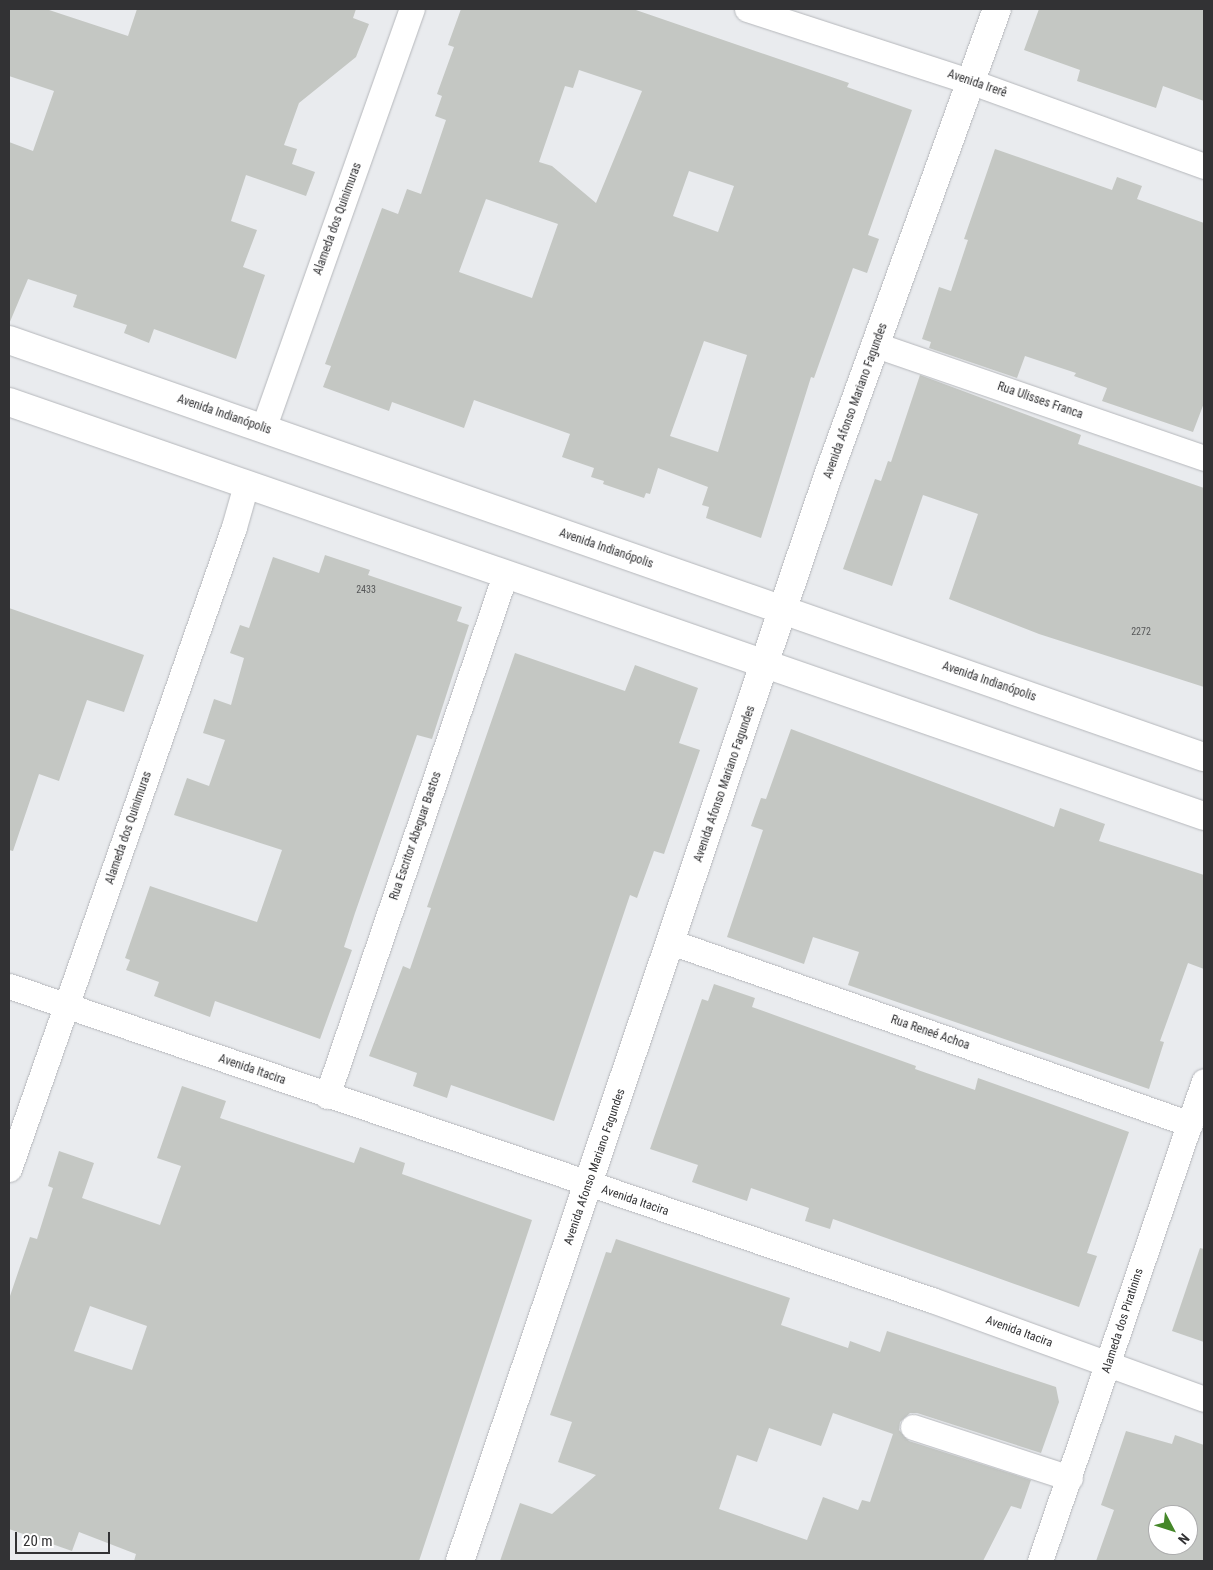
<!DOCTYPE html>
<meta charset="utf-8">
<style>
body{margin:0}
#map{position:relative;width:1213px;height:1570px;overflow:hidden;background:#e9ebee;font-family:"Roboto Condensed",sans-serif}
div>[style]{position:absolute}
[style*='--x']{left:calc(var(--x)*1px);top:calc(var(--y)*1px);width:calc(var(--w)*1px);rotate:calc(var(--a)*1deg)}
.building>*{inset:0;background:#c4c7c3}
.roads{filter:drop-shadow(0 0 1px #b5b7bb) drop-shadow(0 0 1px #b5b7bb)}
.street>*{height:25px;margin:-12.5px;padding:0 12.5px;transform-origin:12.5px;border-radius:12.5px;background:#fff}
.secondary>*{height:28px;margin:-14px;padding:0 14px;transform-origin:14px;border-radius:14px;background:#fff}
.primary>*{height:28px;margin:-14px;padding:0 14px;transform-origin:14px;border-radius:14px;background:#fff}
span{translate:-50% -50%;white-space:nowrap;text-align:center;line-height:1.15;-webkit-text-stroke:5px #fff;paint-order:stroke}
.number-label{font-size:10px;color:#565758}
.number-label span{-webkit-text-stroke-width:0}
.street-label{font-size:12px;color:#323234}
.frame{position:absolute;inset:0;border:10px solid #323234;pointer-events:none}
.north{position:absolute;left:1148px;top:1505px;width:50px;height:50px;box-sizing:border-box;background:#fff;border:1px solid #adadae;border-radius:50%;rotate:130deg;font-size:14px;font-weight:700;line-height:20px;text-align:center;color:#323234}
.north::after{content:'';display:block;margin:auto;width:18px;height:22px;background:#458729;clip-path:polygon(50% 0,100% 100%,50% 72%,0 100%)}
.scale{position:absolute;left:15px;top:1532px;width:95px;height:22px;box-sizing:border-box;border:2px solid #323234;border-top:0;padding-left:6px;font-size:15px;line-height:18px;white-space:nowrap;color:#323234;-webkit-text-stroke:4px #fff;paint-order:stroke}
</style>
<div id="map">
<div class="building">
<div style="clip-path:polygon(9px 9px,46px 9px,128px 36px,137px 9px,356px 9px,353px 18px,369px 24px,356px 57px,299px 103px,284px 145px,297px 149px,292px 164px,315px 172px,306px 196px,246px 175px,231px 221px,257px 230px,243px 267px,265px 275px,236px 359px,154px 329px,149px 343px,124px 333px,127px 325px,73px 307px,77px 295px,28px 279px,9px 324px,9px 142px,33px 151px,54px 91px,9px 76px)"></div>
<div style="clip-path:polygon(evenodd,461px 9px,633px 9px,849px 83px,847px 87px,912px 110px,868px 235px,879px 239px,867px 273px,853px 268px,814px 378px,811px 377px,761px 538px,706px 518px,709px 507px,702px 505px,708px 487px,658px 468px,650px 494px,646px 493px,644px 498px,603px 484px,604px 481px,591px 477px,594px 468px,562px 457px,570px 434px,474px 400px,464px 428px,392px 402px,389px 411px,323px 387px,331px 366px,325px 364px,382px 208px,398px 214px,407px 189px,421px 194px,446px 120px,435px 116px,442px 96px,437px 94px,454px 47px,448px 45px,461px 9px,579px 70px,642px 91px,596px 203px,552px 166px,539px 162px,565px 86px,573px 88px,579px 70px,461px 9px,689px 171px,734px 186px,718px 232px,673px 216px,689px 171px,461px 9px,486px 199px,558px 224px,532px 298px,459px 272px,486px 199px,461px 9px,704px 341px,747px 355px,718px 452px,670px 436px,704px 341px)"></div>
<div style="clip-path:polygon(1039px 9px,1204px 9px,1204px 101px,1163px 86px,1156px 108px,1077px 81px,1080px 70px,1024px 50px)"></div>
<div style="clip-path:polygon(995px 149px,1112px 190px,1117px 177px,1142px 186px,1137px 199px,1204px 223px,1204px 403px,1193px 432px,1102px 401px,1107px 388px,1074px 376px,1076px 373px,1025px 356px,1017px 378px,929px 348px,931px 342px,922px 339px,939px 287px,951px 291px,968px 240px,964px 239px)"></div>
<div style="clip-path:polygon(920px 375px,1081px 435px,1078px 444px,1204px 488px,1204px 687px,1039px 634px,949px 599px,978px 514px,923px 495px,892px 586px,843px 569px,875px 479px,881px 481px,888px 461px,891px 462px)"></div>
<div style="clip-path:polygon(325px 555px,370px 570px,368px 575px,462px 607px,457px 621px,469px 625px,432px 739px,417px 735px,355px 913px,344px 947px,352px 950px,320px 1039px,215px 1001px,210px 1017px,154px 996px,159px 982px,126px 970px,130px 960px,125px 958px,150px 886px,257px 922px,282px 850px,174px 815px,187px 778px,209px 786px,225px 740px,203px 733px,214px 699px,231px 705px,244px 658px,230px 653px,240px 625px,249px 628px,273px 557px,319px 573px)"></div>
<div style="clip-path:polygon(9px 608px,144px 655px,124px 712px,87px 700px,59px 781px,39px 774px,13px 851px,9px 850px)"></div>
<div style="clip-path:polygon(515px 653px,625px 691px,635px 665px,698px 688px,679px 743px,700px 750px,664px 854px,654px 851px,637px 898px,630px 895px,554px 1121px,451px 1085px,447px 1098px,413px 1086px,417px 1073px,369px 1056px,403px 966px,410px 969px,431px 908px,427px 907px)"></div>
<div style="clip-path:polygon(791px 729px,1054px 827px,1060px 808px,1105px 824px,1099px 841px,1204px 875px,1204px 969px,1188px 963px,1160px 1041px,1164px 1042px,1149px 1089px,848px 985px,859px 952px,813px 937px,804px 964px,727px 937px,763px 830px,751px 826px,761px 798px,766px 799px)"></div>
<div style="clip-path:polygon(714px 984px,755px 998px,752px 1007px,916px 1066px,915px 1069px,975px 1090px,978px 1078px,1129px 1132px,1087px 1253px,1097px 1256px,1079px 1307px,833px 1219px,830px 1229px,805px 1221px,809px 1208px,751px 1188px,747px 1201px,692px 1182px,698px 1165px,650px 1149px,702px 999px,708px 1001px)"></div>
<div style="clip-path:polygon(evenodd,182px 1086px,226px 1101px,220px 1118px,354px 1163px,360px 1147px,405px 1163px,402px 1174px,532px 1220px,419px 1561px,134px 1561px,136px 1554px,79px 1532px,72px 1551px,9px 1529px,9px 1299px,30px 1237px,37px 1239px,53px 1188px,48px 1186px,59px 1151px,94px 1163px,82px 1198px,160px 1225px,181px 1166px,157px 1158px,182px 1086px,90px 1306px,147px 1326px,132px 1370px,74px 1351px,90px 1306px)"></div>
<div style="clip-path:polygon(evenodd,616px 1239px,790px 1298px,781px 1325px,848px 1348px,850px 1341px,880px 1352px,887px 1331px,1056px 1387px,1059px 1402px,1041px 1453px,917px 1413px,910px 1413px,900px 1422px,899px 1430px,909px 1441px,1031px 1480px,1021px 1509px,1011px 1506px,983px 1561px,500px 1561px,520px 1503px,552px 1514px,596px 1475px,558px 1462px,572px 1422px,550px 1415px,606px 1252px,611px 1253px,616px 1239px,833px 1413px,893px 1434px,870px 1502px,862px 1500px,858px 1510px,823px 1497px,807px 1540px,719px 1509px,737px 1455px,757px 1462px,769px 1428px,821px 1446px,833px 1413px)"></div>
<div style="clip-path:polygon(1200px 1248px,1204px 1249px,1204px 1342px,1172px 1331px)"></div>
<div style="clip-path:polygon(evenodd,1126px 1431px,1172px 1444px,1175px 1435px,1204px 1445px,1204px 1561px,1096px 1561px,1114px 1510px,1101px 1505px,1126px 1431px,1158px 1515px,1188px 1515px,1188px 1545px,1158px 1545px,1158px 1515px)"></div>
</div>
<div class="roads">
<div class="street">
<div style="--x:747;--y:9;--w:237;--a:18"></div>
<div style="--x:972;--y:82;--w:247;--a:19.9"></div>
<div style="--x:876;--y:345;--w:347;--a:19"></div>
<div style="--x:263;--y:429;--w:446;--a:-70.5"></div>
<div style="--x:671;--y:942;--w:550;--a:19.32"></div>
<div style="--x:9;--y:986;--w:975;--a:18.79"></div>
<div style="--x:932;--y:1300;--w:289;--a:20"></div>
<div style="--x:327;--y:1096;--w:551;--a:-71.14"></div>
<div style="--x:9;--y:1169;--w:680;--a:-70.69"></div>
<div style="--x:234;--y:527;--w:44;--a:-74.1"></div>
<div style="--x:913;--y:1427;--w:165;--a:18"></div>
<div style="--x:1040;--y:1561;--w:507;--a:-71.14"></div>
</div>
<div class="secondary">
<div style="--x:460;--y:1561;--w:1149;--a:-71.27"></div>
<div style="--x:829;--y:473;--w:493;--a:-70.1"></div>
</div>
<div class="primary">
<div style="--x:9;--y:340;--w:1266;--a:19.24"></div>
<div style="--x:9;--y:402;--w:1265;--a:19.11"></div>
</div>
</div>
<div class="number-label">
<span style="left:366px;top:590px">2433</span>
<span style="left:1141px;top:632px">2272</span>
</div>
<div class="street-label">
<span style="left:977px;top:84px;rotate:19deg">Avenida Irerê</span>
<span style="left:338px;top:219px;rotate:-70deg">Alameda dos Quinimuras</span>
<span style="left:856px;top:401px;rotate:-70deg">Avenida Afonso Mariano Fagundes</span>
<span style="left:1040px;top:401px;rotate:19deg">Rua Ulisses Franca</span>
<span style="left:224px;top:415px;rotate:19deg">Avenida Indianópolis</span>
<span style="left:606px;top:549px;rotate:19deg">Avenida Indianópolis</span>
<span style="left:989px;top:682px;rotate:19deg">Avenida Indianópolis</span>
<span style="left:725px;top:784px;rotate:-71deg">Avenida Afonso Mariano Fagundes</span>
<span style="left:129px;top:828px;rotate:-71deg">Alameda dos Quinimuras</span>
<span style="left:416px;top:836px;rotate:-71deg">Rua Escritor Abeguar Bastos</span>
<span style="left:930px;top:1033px;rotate:19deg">Rua Reneé Achoa</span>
<span style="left:252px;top:1070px;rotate:19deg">Avenida Itacira</span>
<span style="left:595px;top:1167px;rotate:-71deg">Avenida Afonso Mariano Fagundes</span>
<span style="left:635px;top:1201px;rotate:19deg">Avenida Itacira</span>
<span style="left:1123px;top:1321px;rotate:-72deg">Alameda dos Piratinins</span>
<span style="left:1019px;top:1332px;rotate:20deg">Avenida Itacira</span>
</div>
<div class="frame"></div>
<div class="north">N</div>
<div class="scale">20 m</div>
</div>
